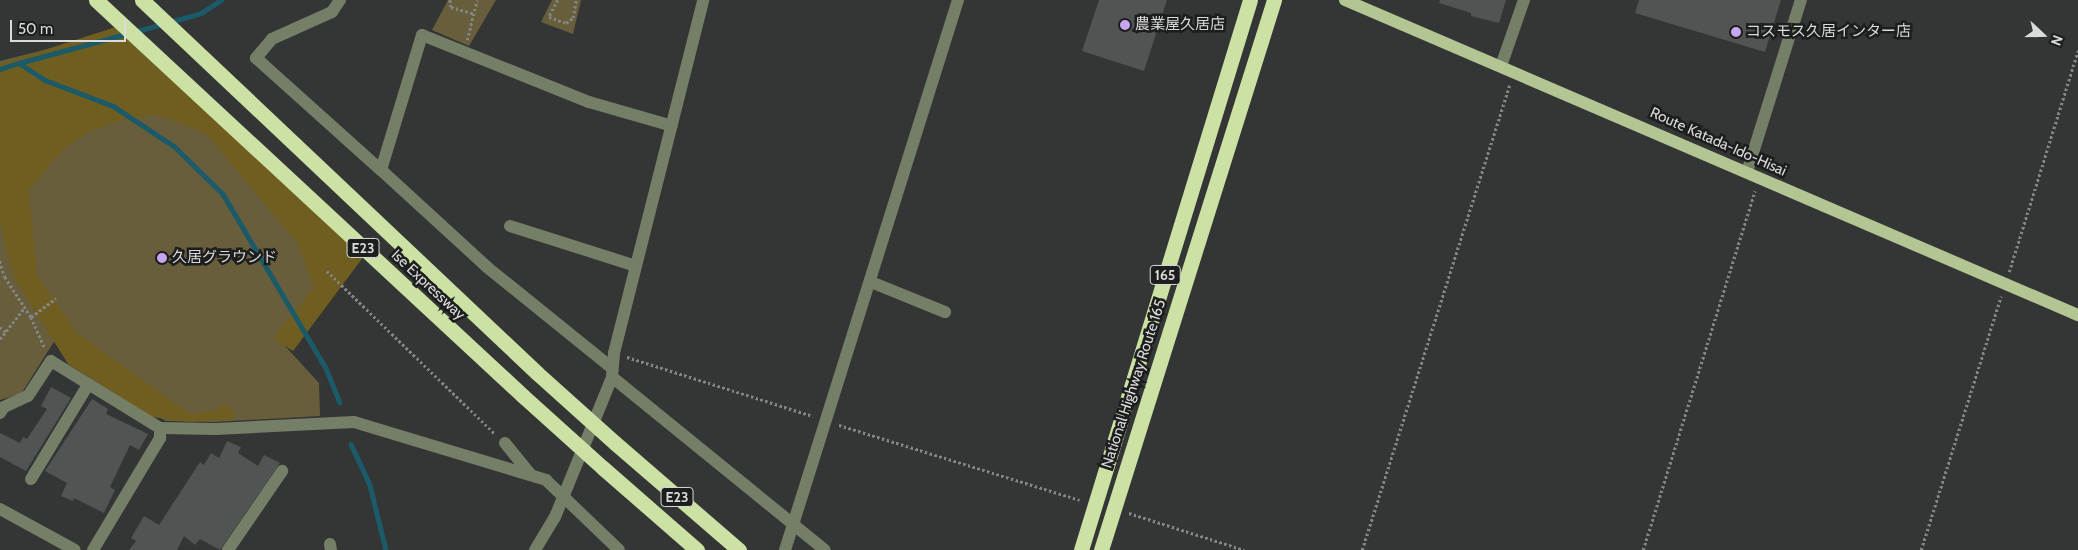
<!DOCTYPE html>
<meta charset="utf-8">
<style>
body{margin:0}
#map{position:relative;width:2078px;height:550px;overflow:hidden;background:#343635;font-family:Cabin,"Noto Sans JP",sans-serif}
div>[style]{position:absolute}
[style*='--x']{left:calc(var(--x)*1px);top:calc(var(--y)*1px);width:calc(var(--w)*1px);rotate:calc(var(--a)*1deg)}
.green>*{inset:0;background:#685e3c}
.forest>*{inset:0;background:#6f5e1f}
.stream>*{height:4.5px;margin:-2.25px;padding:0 2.25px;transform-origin:2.25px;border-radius:2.25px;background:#1b5b69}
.building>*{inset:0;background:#505453}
.path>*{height:2.5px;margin-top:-1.25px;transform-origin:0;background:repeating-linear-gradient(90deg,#848685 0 2.5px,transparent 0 5px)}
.minor>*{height:12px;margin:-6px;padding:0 6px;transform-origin:6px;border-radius:6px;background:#757e66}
.major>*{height:12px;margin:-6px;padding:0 6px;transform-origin:6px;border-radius:6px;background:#b3c593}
.highway>*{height:15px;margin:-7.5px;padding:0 7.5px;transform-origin:7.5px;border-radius:7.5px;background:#cce1a4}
.highway-bridge>*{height:15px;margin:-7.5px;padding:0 7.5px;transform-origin:7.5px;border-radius:7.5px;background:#cce1a4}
.dots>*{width:14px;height:14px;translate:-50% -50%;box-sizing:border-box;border:2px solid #1c1d1d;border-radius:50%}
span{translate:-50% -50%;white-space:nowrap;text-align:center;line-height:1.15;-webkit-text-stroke:5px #1c1d1d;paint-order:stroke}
.shield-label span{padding:1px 4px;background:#1c1d1d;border:1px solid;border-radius:4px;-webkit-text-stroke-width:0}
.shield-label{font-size:14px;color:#dadbda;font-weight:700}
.poi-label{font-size:15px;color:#dadbda}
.left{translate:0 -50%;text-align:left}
.street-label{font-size:15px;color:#dadbda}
.north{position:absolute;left:2018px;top:10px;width:50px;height:50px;-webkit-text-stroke:4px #1c1d1d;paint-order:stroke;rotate:111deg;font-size:14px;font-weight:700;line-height:20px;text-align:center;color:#dadbda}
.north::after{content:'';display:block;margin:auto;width:18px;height:22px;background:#dadbda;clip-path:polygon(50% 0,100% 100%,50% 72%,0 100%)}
.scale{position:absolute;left:10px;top:20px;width:116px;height:22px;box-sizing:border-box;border:2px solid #dadbda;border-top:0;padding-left:6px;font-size:15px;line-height:18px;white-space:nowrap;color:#dadbda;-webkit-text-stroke:4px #1c1d1d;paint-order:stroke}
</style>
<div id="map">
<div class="green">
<div style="clip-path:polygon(448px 0,496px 0,469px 46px,432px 30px)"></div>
<div style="clip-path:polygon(552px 0,581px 0,573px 34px,541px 22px)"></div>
<div style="clip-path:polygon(112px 33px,267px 193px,327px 271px,311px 311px,285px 346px,319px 383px,320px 416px,214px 422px,166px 421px,68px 364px,55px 340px,21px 394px,0 400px,0 61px)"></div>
</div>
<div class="forest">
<div style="clip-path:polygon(116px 27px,364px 256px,293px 351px,273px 338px,314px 288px,297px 242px,205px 133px,158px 115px,125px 119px,90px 131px,61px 151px,29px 190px,37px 275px,77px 333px,190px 414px,216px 411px,224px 404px,233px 410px,235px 419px,188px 422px,152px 417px,68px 364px,14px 277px,8px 257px,0 220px,0 64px)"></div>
</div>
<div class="stream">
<div style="--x:170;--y:22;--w:32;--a:-16"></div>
<div style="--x:201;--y:13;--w:24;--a:-33"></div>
<div style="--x:133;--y:32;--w:30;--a:-15"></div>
<div style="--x:19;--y:63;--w:111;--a:-15.2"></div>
<div style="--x:0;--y:69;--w:20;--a:-18"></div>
<div style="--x:19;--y:63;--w:31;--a:33"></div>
<div style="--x:45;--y:80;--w:73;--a:20.9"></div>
<div style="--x:113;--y:106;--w:73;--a:33.3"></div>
<div style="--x:174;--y:146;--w:69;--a:44.4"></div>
<div style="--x:223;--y:194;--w:202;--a:59.4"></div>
<div style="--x:326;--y:368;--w:37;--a:68"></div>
<div style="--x:351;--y:444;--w:45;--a:65.1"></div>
<div style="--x:370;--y:485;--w:67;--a:76.2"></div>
</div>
<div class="building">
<div style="clip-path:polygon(1099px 0,1167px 0,1144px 71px,1082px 51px)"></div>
<div style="clip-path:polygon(1440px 0,1506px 0,1499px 23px,1471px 16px,1471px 13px,1439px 3px)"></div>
<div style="clip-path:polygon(1639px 0,1781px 0,1765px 52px,1635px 13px)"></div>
<div style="clip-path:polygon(51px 387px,71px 398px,26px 471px,0 457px,0 433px,20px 443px,23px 437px,27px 439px,47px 409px,41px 406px)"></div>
<div style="clip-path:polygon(92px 399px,108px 409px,106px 414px,148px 434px,139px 450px,130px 445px,110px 487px,115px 490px,104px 513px,74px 498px,73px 501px,61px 496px,67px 483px,45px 471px)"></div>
<div style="clip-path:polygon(227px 441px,241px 447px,238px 453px,258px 466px,264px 455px,280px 463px,220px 550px,200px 539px,195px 545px,184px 536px,177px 550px,129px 550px,136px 541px,131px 538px,144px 516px,159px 525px,200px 462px,204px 465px,211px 453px,219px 458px)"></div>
</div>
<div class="path">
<div style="--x:450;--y:0;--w:7;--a:82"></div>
<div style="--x:451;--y:7;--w:25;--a:16"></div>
<div style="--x:558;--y:0;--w:19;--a:118"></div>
<div style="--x:549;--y:17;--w:18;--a:19"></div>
<div style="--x:566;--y:23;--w:9;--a:-36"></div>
<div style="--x:573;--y:18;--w:18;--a:-81"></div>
<div style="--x:467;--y:40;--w:41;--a:-76"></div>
<div style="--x:0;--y:261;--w:17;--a:73"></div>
<div style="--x:5;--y:277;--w:48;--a:57"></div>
<div style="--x:31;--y:317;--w:34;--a:66"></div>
<div style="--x:327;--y:271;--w:234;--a:44.1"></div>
<div style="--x:2009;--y:272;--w:232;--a:-72.7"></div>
<div style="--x:31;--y:317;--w:31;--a:-37"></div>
<div style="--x:0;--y:327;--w:8;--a:40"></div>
<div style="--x:0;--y:339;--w:39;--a:-52"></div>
<div style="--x:627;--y:357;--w:195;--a:17.6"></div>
<div style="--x:839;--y:425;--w:252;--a:17.3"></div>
<div style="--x:1129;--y:513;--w:121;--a:17.8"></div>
<div style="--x:1362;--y:550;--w:489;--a:-72.4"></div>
<div style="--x:1643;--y:550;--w:376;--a:-72.7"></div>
<div style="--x:1921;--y:550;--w:266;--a:-72.5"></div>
</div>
<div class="minor">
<div style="--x:340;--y:0;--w:14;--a:124"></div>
<div style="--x:332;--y:12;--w:66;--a:155.8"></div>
<div style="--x:272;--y:39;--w:25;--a:130"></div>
<div style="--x:256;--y:58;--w:168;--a:41.9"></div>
<div style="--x:1501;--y:66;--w:70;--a:-70.8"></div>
<div style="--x:1747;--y:172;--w:180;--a:-72.6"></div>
<div style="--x:510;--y:226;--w:132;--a:17.6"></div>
<div style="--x:871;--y:282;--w:80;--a:22.1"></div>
<div style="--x:612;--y:368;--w:161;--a:-141.1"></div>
<div style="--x:487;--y:267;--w:144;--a:-137.5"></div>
<div style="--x:381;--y:170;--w:141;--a:-73.1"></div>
<div style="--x:422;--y:35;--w:180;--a:21.9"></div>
<div style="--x:589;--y:102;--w:86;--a:16.1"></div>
<div style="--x:612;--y:377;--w:274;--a:39.1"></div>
<div style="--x:0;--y:413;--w:7;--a:-56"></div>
<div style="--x:4;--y:407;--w:26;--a:-25"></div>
<div style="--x:28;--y:396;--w:42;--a:-56.7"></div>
<div style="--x:51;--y:361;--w:128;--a:31.6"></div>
<div style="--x:160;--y:428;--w:56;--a:1"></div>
<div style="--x:216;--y:429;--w:138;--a:-2.9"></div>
<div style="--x:354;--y:422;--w:201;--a:16.8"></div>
<div style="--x:546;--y:480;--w:101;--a:43.8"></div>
<div style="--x:505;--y:443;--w:41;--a:50.9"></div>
<div style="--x:31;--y:479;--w:110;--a:-58.8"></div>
<div style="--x:0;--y:509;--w:85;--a:28.7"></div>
<div style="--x:330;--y:544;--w:6;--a:81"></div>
<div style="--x:93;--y:550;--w:131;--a:-59.1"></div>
<div style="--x:160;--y:438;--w:10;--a:-90"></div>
<div style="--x:228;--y:550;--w:96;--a:-55.6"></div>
<div style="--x:535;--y:550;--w:39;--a:-59"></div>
<div style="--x:555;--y:517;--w:151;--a:-67.8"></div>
<div style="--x:612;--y:377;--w:24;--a:-85"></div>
<div style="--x:614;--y:353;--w:364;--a:-75.8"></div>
<div style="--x:785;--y:550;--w:577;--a:-72.54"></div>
</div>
<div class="major">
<div style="--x:1345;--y:0;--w:798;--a:23.26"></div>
</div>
<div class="highway">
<div style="--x:96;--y:0;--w:582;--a:42.84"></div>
<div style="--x:142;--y:0;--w:543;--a:43.36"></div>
<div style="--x:615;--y:443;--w:164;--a:40.8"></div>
<div style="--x:603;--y:468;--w:125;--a:41.1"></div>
<div style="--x:1081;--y:550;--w:575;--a:-72.92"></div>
<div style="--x:1101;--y:550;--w:577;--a:-72.54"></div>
</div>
<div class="highway-bridge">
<div style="--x:537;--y:373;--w:105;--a:41.9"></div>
<div style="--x:523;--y:396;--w:108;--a:42"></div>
</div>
<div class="dots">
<div style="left:1125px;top:25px;background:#c8a6ef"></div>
<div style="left:1736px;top:32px;background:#c8a6ef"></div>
<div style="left:162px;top:258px;background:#c8a6ef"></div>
</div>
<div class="shield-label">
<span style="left:363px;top:248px">E23</span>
<span style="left:1165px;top:275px">165</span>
<span style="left:677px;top:497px">E23</span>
</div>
<div class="poi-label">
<span class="left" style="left:1135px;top:25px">農業屋久居店</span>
<span class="left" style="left:1746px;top:32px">コスモス久居インター店</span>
<span class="left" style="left:172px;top:258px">久居グラウンド</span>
</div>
<div class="street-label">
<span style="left:1718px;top:142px;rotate:24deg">Route Katada-Ido-Hisai</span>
<span style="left:428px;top:285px;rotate:43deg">Ise Expressway</span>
<span style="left:1134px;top:384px;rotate:-72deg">National Highway Route 165</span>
</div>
<div class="north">N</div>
<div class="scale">50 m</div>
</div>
